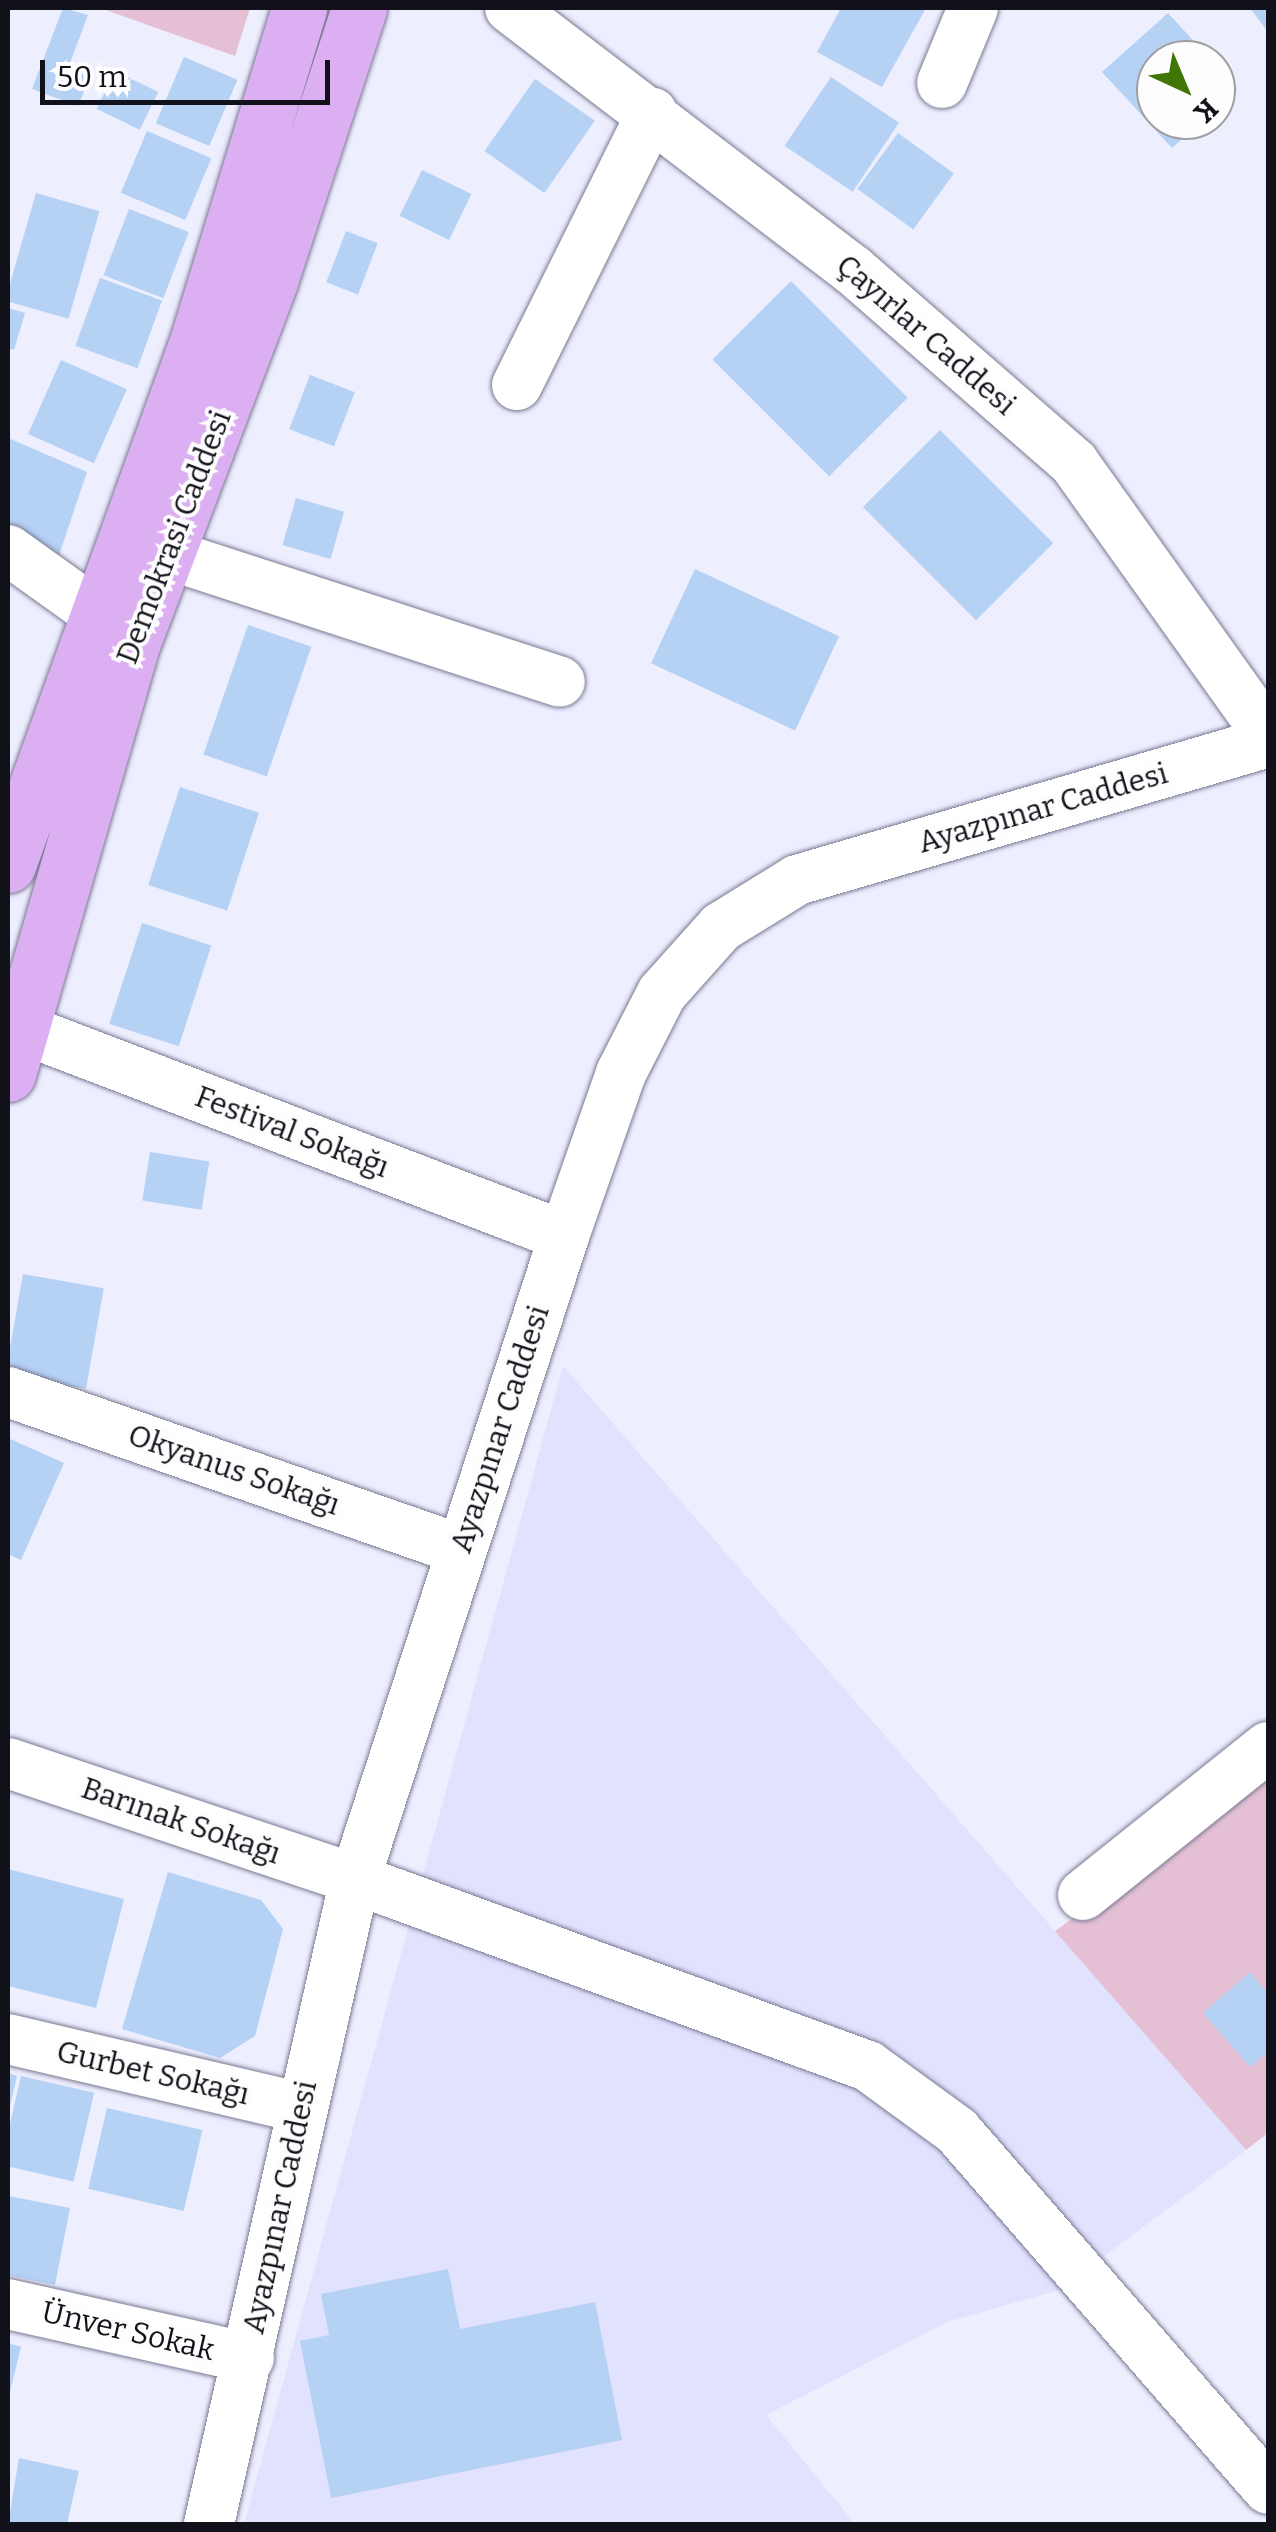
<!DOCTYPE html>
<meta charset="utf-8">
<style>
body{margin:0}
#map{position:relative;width:1276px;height:2532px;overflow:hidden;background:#edeefe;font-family:Bitter,serif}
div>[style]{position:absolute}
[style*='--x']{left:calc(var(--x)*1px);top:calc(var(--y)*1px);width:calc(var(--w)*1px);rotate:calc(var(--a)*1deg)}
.built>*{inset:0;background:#e1e2fe}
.green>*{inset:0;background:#e5c0d5}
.building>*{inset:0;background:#b5d1f4;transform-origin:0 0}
.roads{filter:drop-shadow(0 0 2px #797992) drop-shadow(0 0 2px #797992)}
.minor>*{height:50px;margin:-25px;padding:0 25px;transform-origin:25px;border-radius:25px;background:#fff}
.major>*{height:55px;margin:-27.5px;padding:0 27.5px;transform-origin:27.5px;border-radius:27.5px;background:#dcaef2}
span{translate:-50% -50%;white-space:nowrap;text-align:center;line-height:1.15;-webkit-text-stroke:8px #fdfdfd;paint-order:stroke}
.street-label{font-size:30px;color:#11111a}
.frame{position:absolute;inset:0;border:10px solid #11111a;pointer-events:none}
.north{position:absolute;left:1136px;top:40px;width:100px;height:100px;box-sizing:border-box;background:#fdfdfd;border:2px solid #9f9fa2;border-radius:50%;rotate:136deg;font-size:28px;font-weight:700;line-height:40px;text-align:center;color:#11111a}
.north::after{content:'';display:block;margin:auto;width:35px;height:45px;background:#3f7606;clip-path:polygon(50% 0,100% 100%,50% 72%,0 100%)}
.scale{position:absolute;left:40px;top:60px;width:290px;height:45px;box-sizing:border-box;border:5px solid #11111a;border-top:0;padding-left:12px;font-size:30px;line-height:35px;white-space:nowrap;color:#11111a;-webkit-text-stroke:8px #fdfdfd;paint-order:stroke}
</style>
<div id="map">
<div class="built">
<div style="clip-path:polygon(563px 1366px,1246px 2150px,1059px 2290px,947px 2322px,766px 2415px,855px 2524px,244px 2524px)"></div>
</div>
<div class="green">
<div style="clip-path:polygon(100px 8px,250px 8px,235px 56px)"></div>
<div style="clip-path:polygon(1268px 1766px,1268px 2133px,1246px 2150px,1055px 1931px,1170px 1848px)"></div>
</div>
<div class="building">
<div style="clip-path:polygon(63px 8px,88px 15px,68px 68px,90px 77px,78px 106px,32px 89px)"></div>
<div style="clip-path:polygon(841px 8px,926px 8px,882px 87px,817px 52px)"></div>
<div style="clip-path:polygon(1250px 8px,1268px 8px,1268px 32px)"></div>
<div style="clip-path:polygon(1168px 13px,1211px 60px,1156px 60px,1156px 120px,1203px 120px,1172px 148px,1102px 72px)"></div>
<div style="left:184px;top:57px;width:58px;height:72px;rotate:23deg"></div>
<div style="clip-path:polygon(1216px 65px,1237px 89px,1216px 108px)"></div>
<div style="left:115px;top:71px;width:48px;height:42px;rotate:26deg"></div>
<div style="left:831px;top:77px;width:82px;height:83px;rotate:34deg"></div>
<div style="left:535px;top:79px;width:73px;height:88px;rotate:35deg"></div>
<div style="left:147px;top:131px;width:70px;height:67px;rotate:23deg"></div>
<div style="left:898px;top:133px;width:69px;height:69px;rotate:36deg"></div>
<div style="left:422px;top:170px;width:55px;height:51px;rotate:26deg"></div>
<div style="left:36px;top:193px;width:66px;height:112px;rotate:16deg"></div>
<div style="left:129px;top:209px;width:64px;height:71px;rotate:21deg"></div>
<div style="left:346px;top:231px;width:34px;height:55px;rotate:21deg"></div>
<div style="left:100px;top:278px;width:66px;height:72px;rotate:20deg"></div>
<div style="left:791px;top:281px;width:165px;height:111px;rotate:45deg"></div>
<div style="clip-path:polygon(8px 308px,25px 313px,14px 350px,8px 348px)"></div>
<div style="left:61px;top:360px;width:72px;height:81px;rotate:24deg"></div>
<div style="left:310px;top:375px;width:48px;height:58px;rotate:21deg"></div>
<div style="left:940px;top:430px;width:160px;height:109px;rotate:45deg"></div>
<div style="clip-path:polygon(8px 438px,87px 472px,58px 558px,8px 523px)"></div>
<div style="left:296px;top:498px;width:50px;height:49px;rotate:16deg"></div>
<div style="left:695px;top:569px;width:159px;height:104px;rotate:25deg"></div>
<div style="left:248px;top:625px;width:67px;height:137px;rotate:19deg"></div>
<div style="left:180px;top:787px;width:83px;height:103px;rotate:18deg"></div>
<div style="left:142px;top:923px;width:73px;height:106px;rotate:18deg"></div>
<div style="left:150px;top:1152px;width:60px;height:49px;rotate:9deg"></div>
<div style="left:23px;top:1274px;width:82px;height:102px;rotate:10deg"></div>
<div style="clip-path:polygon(8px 1438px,64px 1463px,21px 1560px,8px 1554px)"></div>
<div style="clip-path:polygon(8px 1869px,124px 1899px,96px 2008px,8px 1986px)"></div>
<div style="clip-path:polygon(168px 1872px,261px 1900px,283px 1929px,255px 2036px,220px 2058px,122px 2029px)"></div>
<div style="clip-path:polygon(1250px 1972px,1268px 1994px,1268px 2052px,1250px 2067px,1203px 2013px)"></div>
<div style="clip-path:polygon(8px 2073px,17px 2076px,9px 2110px,8px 2110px)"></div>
<div style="left:21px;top:2076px;width:75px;height:91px;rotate:13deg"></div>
<div style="left:107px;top:2108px;width:98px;height:83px;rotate:13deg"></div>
<div style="clip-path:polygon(8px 2196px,70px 2208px,55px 2285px,8px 2275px)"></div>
<div style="clip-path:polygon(448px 2269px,460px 2329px,595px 2302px,622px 2440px,331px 2498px,300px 2341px,329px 2335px,321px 2294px)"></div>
<div style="clip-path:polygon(8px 2343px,21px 2347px,9px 2396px,8px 2396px)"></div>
<div style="clip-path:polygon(19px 2458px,79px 2471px,67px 2524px,8px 2524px)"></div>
</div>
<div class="roads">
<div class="minor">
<div style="--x:510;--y:8;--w:432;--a:37.4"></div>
<div style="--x:853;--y:270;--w:293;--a:41.1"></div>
<div style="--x:1074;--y:463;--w:334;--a:54.5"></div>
<div style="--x:942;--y:83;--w:81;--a:-67.5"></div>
<div style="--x:517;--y:385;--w:304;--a:-63.6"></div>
<div style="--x:8;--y:550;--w:108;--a:35.6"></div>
<div style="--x:167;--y:554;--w:413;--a:18"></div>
<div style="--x:20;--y:1028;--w:582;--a:20.92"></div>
<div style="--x:8;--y:1392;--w:478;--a:19.2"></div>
<div style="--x:8;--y:1763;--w:366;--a:18.5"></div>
<div style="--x:355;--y:1879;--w:546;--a:20.03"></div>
<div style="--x:868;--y:2066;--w:110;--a:36.1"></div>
<div style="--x:957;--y:2131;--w:474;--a:49"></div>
<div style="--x:1083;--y:1895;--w:237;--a:-38.7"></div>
<div style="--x:8;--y:2039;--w:299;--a:13.2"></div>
<div style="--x:8;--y:2304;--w:247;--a:12.6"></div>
<div style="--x:209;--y:2524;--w:661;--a:-77.25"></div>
<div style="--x:355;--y:1879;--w:676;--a:-71.99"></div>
<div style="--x:564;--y:1236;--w:173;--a:-70.7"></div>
<div style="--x:621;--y:1073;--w:90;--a:-62.9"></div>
<div style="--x:662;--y:993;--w:89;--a:-48.2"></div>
<div style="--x:721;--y:927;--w:89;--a:-31.7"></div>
<div style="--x:797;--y:880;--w:491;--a:-16.3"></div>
</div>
<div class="major">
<div style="--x:8;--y:865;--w:559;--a:-70.14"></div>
<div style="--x:198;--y:339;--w:346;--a:-73"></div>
<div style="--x:8;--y:1074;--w:441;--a:-73.9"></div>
<div style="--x:130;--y:650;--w:395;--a:-69.2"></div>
<div style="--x:270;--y:281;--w:287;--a:-71.9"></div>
</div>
</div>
<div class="street-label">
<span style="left:926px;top:335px;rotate:41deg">Çayırlar Caddesi</span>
<span style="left:174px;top:537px;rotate:-69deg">Demokrasi Caddesi</span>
<span style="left:1043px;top:808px;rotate:-16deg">Ayazpınar Caddesi</span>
<span style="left:292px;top:1132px;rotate:21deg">Festival Sokağı</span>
<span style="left:500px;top:1429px;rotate:-72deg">Ayazpınar Caddesi</span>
<span style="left:234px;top:1470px;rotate:19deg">Okyanus Sokağı</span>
<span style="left:181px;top:1821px;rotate:19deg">Barınak Sokağı</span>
<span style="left:153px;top:2073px;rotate:13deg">Gurbet Sokağı</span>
<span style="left:280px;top:2207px;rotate:-78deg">Ayazpınar Caddesi</span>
<span style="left:128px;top:2331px;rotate:13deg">Ünver Sokak</span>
</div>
<div class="frame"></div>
<div class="north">K</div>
<div class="scale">50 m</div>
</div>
